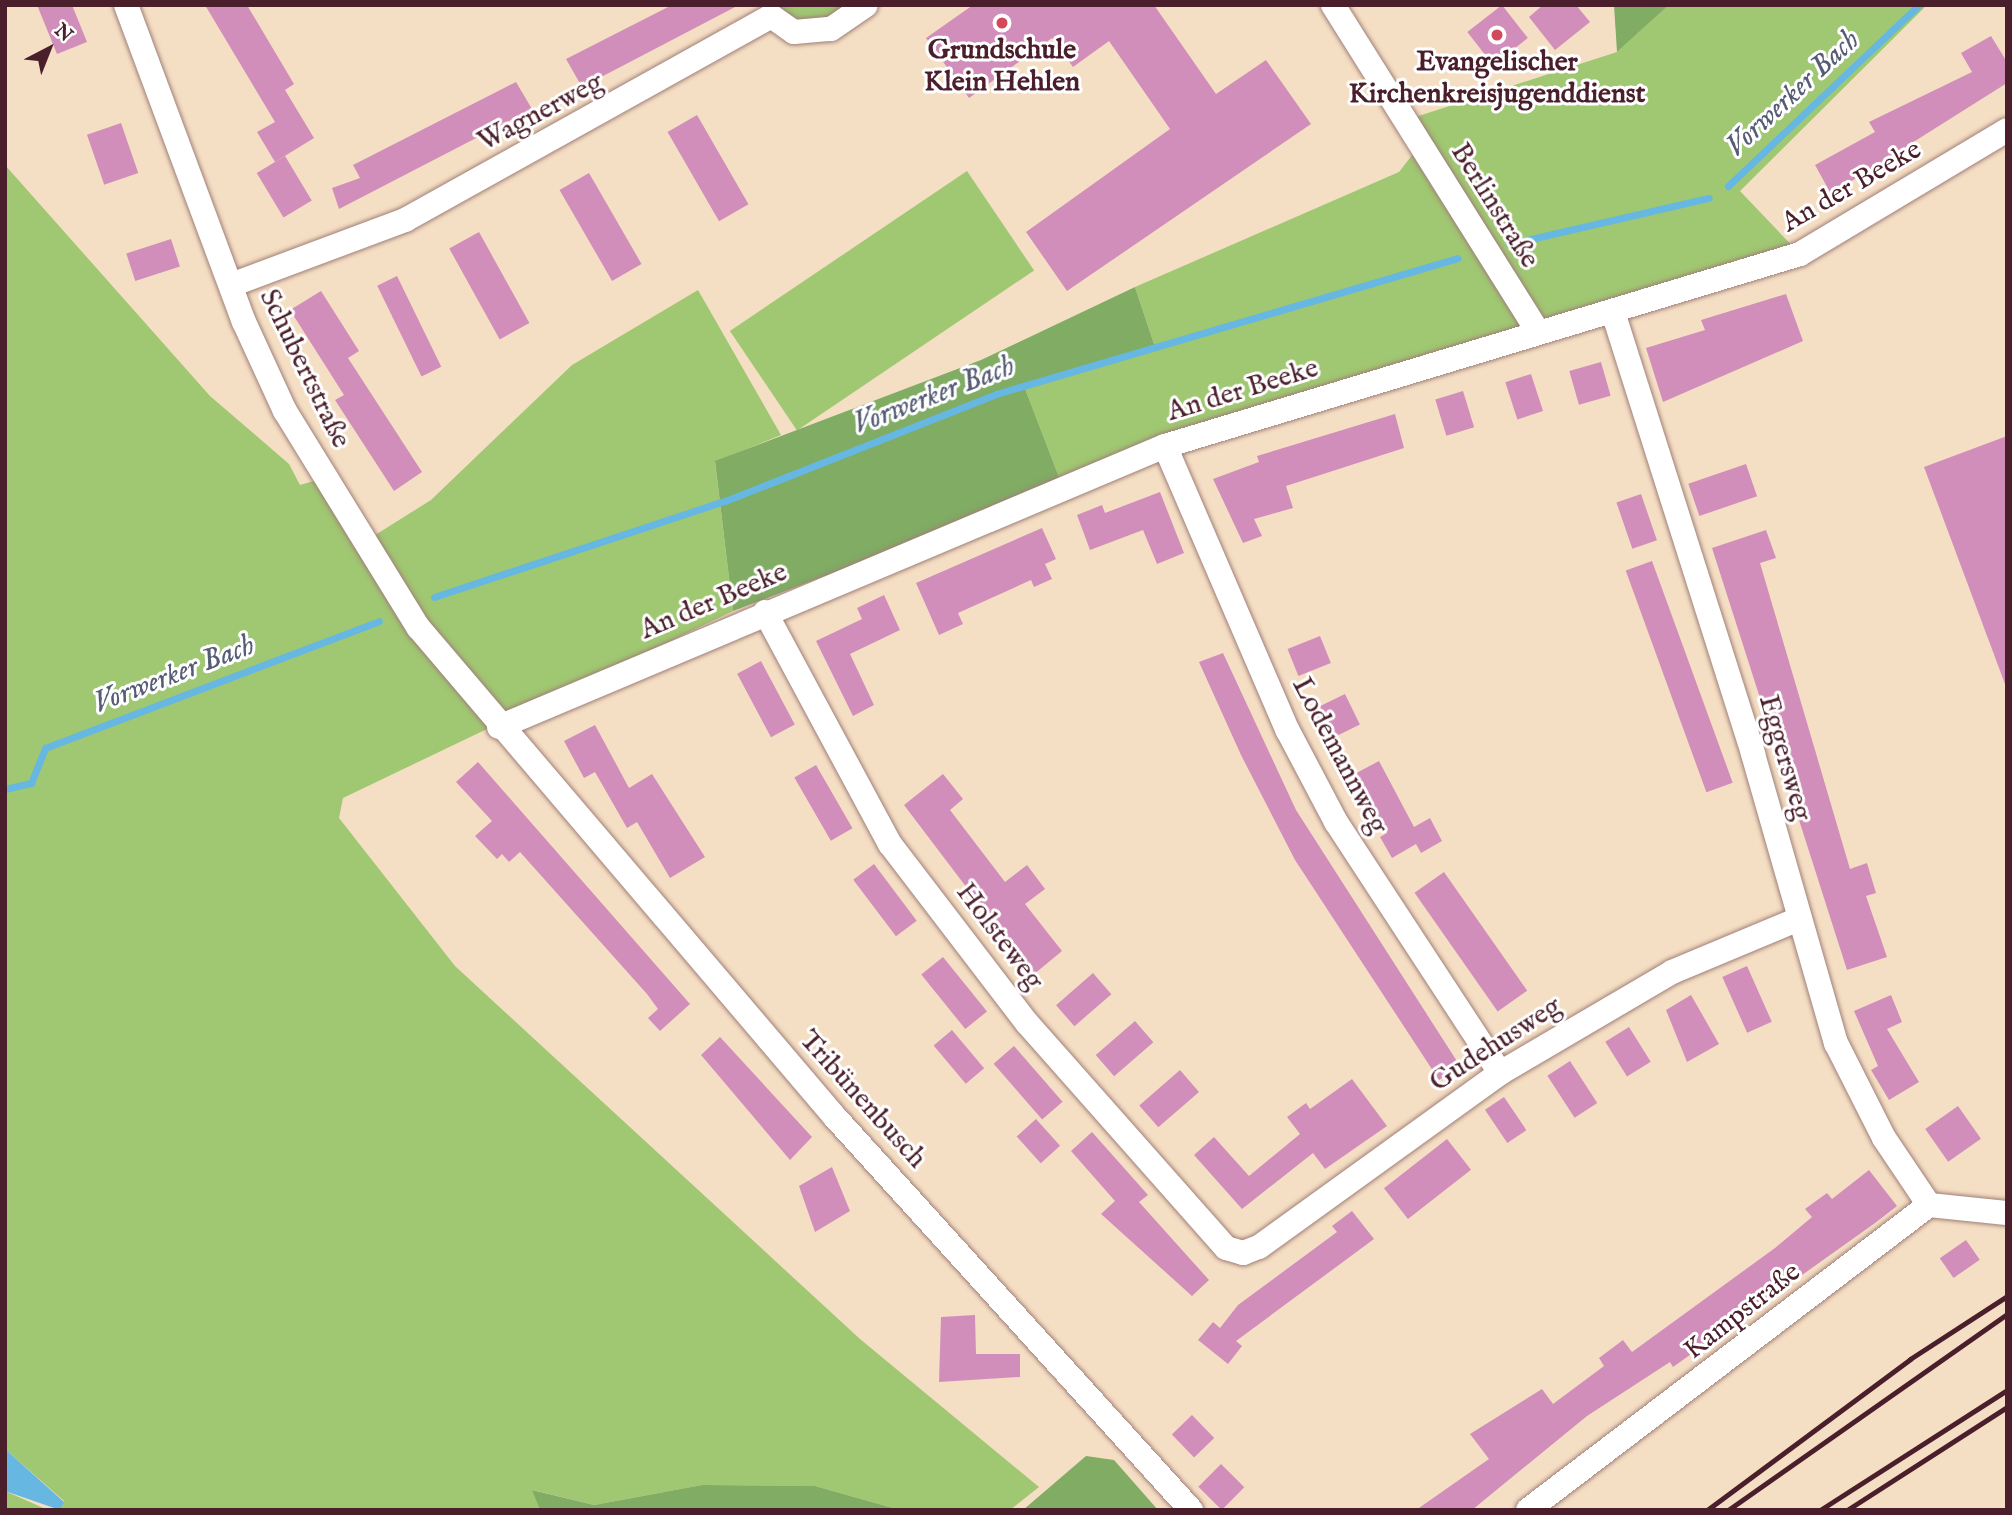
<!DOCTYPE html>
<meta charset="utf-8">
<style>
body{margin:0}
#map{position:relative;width:2012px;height:1515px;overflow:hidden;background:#f5dfc4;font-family:"IM FELL English",serif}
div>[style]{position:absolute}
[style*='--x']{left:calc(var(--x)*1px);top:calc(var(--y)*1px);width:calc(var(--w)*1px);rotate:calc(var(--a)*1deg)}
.green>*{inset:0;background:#a0c772;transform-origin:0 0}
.forest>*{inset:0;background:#80ac64}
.water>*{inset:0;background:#66b7e1}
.stream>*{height:7px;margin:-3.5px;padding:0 3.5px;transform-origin:3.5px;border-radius:3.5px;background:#66b7e1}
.building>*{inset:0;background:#d18eba;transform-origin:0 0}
.roads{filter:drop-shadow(0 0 2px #a07f78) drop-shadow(0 0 2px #a07f78)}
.minor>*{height:24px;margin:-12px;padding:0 12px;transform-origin:12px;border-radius:12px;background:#fff}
.rail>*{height:5px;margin:-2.5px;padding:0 2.5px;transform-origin:2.5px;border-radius:2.5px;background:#4a1f2b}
.dots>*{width:19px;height:19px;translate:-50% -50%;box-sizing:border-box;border:4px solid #fff;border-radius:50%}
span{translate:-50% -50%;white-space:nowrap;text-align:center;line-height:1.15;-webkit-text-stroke:6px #fff;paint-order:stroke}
.poi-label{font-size:28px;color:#4a1f2b;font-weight:700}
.street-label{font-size:28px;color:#4a1f2b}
.water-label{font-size:30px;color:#555c74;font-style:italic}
.frame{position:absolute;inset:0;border:7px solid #4a1f2b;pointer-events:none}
.north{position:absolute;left:14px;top:14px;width:70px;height:70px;-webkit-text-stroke:5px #fff;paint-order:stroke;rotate:42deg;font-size:19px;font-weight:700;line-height:28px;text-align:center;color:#4a1f2b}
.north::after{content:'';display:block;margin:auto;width:24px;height:32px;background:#4a1f2b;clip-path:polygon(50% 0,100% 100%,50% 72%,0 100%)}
</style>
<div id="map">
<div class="green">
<div style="clip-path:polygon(765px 5px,866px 5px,831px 29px,771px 16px)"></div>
<div style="clip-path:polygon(1669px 5px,1927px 5px,1740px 191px,1800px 254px,1062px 485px,1024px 386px,1155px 347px,1135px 287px,1399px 172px,1420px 145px,1403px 121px,1617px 52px)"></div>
<div style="clip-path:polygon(5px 165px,210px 396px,289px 464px,300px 485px,324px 478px,364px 542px,431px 500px,572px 365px,698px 290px,781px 435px,715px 462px,733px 611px,343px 798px,339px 818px,455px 966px,860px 1339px,1039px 1487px,1010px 1510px,900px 1510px,815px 1486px,702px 1485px,594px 1505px,533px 1490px,540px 1510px,60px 1510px,64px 1501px,5px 1449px)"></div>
<div style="left:967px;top:171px;width:120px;height:286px;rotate:56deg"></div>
<div style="clip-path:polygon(5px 1491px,48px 1510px,5px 1510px)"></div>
</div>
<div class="forest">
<div style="clip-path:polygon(1614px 5px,1669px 5px,1617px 52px)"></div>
<div style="clip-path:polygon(1135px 287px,1155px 347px,1024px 386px,1062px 485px,733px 611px,715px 461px,981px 360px)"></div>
<div style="clip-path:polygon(1086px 1456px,1114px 1460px,1158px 1510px,1023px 1510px)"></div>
<div style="clip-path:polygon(702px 1485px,815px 1486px,900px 1510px,540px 1510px,532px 1490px,594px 1505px)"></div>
</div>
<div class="water">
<div style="clip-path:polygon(5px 1449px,64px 1502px,60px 1510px,5px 1491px)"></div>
</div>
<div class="stream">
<div style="--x:1728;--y:186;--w:263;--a:-43.5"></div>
<div style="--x:1509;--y:244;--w:205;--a:-13"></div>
<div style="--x:434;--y:597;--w:306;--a:-18.3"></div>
<div style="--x:725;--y:501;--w:291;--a:-21.5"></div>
<div style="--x:996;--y:394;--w:481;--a:-16.4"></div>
<div style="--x:5;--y:789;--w:27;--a:-13"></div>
<div style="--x:31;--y:783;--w:38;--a:-68"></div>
<div style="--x:45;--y:748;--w:357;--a:-20.8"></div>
</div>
<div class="building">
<div style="clip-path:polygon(37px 5px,72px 5px,87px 42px,57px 54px)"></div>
<div style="clip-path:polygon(205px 5px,247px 5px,294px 84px,285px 90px,314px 138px,275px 162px,257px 132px,275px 122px)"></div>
<div style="clip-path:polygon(672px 5px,739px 5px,582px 87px,566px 59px)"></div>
<div style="clip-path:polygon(973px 5px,1154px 5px,1216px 94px,1266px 60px,1311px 124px,1067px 291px,1026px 232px,1170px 129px,1109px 41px,1073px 67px,1052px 38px,969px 98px,926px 38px)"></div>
<div style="left:1502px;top:5px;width:42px;height:44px;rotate:52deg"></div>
<div style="clip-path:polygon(1543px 5px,1576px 5px,1590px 22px,1555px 50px,1529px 17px)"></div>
<div style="clip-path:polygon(1991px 36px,2007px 62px,2007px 83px,1831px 194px,1815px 165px,1875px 132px,1869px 122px,1972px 72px,1961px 53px)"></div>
<div style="clip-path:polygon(516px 82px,532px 109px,339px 209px,332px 188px,360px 178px,353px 165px)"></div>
<div style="left:697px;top:115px;width:103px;height:34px;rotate:60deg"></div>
<div style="left:121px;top:123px;width:53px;height:36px;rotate:71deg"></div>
<div style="left:285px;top:156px;width:52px;height:33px;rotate:59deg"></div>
<div style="left:589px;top:173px;width:105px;height:34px;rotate:60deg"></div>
<div style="left:479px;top:232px;width:104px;height:34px;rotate:61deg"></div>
<div style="left:171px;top:239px;width:29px;height:47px;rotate:72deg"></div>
<div style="left:397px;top:276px;width:101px;height:22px;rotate:64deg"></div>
<div style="clip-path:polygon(321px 291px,359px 351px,348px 358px,422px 472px,394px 491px,335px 400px,344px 395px,290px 310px)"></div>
<div style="clip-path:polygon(1786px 294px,1803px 341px,1663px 402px,1646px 348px,1705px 330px,1701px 320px)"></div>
<div style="left:1601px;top:362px;width:35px;height:33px;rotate:74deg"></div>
<div style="left:1531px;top:374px;width:39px;height:27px;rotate:72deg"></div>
<div style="left:1463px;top:391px;width:38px;height:29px;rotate:73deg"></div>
<div style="clip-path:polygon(1395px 414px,1404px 448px,1286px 486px,1293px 508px,1254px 519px,1262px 536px,1243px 543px,1213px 479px,1259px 462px,1257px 456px)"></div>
<div style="clip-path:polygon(2007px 436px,2007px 683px,2005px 684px,1924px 467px)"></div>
<div style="left:1746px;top:464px;width:34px;height:61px;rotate:71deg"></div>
<div style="clip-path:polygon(1160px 492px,1184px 553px,1157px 564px,1143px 530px,1090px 550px,1077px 515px,1102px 505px,1105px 513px)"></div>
<div style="left:1641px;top:494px;width:49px;height:26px;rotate:71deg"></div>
<div style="clip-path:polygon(1042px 528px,1056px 559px,1045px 564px,1052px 579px,1034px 587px,1031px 580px,958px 613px,963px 624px,939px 635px,916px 583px)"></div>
<div style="clip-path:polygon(1766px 530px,1776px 558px,1760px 563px,1850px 869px,1867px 863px,1876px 893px,1866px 896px,1887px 957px,1847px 970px,1712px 548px)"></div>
<div style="left:1652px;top:561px;width:236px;height:28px;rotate:70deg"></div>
<div style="clip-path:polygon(884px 595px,900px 630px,850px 654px,874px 705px,853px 716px,816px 641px,862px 619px,857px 608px)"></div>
<div style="left:1320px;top:636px;width:29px;height:35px;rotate:68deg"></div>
<div style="clip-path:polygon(1223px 653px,1296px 810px,1460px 1066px,1439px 1080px,1295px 860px,1241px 755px,1199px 662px)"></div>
<div style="left:761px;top:661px;width:72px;height:27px;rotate:62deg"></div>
<div style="left:1345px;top:694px;width:34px;height:39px;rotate:64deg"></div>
<div style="clip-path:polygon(595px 725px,629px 788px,652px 774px,705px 857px,670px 878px,637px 822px,627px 828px,595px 772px,584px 778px,564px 741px)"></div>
<div style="clip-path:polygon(1379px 761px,1414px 827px,1430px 818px,1442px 841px,1421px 853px,1416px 844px,1392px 858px,1380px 837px,1387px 833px,1347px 778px)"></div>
<div style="clip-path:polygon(478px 762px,690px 1004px,660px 1031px,648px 1018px,658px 1009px,647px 994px,520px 852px,509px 862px,502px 854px,497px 859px,475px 836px,492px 821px,456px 782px)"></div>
<div style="left:816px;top:765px;width:73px;height:25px;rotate:60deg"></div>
<div style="clip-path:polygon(943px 774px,963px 799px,950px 810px,1005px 882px,1027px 865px,1045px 889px,1025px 904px,1062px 951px,1033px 975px,904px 805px)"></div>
<div style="left:874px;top:864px;width:71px;height:26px;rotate:53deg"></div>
<div style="left:1444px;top:872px;width:145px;height:36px;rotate:55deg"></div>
<div style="left:943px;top:957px;width:70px;height:28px;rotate:51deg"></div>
<div style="left:1747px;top:966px;width:61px;height:27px;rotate:66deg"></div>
<div style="left:1093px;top:973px;width:28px;height:49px;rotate:49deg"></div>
<div style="clip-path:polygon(1691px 995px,1719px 1044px,1687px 1062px,1666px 1010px)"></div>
<div style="clip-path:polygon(1891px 995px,1902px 1022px,1887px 1029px,1919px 1082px,1889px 1100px,1871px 1070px,1878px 1066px,1854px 1011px)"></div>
<div style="left:1135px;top:1021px;width:28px;height:52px;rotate:49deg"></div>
<div style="left:1629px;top:1027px;width:41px;height:28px;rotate:58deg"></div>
<div style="left:952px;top:1030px;width:50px;height:24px;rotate:50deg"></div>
<div style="clip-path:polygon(720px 1037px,812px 1137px,790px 1160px,701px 1055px)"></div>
<div style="left:1014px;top:1046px;width:74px;height:27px;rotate:49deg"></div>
<div style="left:1570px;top:1061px;width:50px;height:27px;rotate:57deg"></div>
<div style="left:1180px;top:1070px;width:29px;height:54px;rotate:49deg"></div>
<div style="clip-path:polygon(1352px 1079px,1387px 1126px,1325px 1169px,1313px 1153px,1242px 1209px,1194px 1155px,1214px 1137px,1249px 1176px,1300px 1134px,1287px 1117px,1306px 1103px,1310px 1109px)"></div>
<div style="left:1504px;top:1097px;width:40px;height:23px;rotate:56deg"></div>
<div style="left:1958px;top:1106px;width:40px;height:40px;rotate:55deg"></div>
<div style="left:1036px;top:1119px;width:36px;height:26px;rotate:48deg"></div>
<div style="clip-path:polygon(1092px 1132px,1148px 1195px,1139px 1202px,1209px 1280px,1192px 1296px,1101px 1214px,1115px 1201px,1071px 1151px)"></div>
<div style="left:1447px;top:1139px;width:39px;height:80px;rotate:52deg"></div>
<div style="clip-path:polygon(832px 1167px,850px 1211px,815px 1232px,799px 1186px)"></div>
<div style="clip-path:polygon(1869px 1170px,1897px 1206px,1875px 1223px,1673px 1367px,1670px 1362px,1587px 1416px,1472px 1510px,1416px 1510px,1489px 1459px,1470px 1434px,1542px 1389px,1553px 1404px,1604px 1366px,1599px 1358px,1623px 1340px,1632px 1352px,1775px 1248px,1812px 1217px,1805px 1209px,1827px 1193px,1832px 1199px)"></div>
<div style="clip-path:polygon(1352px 1211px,1374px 1239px,1236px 1341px,1242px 1346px,1228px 1364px,1198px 1340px,1213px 1322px,1220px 1328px,1238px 1305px,1337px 1232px,1332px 1226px)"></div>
<div style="left:1966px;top:1240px;width:24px;height:32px;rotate:55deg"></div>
<div style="clip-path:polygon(975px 1315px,976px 1354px,1020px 1354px,1020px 1377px,939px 1382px,941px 1317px)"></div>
<div style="left:1192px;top:1415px;width:32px;height:28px;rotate:46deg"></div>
<div style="left:1221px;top:1464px;width:33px;height:32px;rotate:45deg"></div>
</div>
<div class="roads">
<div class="minor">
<div style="--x:126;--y:5;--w:338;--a:69.6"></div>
<div style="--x:244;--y:322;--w:98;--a:65.3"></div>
<div style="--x:285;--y:411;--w:254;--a:58.4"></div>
<div style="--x:418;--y:627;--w:642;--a:49.61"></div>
<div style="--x:834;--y:1116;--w:532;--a:47.82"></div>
<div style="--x:1333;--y:5;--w:386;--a:57.9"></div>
<div style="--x:231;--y:285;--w:186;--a:-20.5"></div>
<div style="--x:405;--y:220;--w:419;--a:-29.1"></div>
<div style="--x:771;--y:16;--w:28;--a:35"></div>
<div style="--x:794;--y:32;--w:37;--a:-5"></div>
<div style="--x:831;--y:29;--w:42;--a:-34.4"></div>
<div style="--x:1613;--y:312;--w:464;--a:72.4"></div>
<div style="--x:1753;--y:754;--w:301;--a:74"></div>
<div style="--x:1836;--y:1043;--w:106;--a:63.2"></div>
<div style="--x:1884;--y:1138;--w:81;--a:56.1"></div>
<div style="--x:1165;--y:446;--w:310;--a:66.7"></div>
<div style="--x:1288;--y:731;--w:103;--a:62.2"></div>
<div style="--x:1336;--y:822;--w:300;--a:56.8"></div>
<div style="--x:765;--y:612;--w:264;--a:61.7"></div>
<div style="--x:890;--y:844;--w:225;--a:52.6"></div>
<div style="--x:1027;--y:1023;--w:300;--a:48.5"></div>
<div style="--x:1226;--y:1248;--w:18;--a:16"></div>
<div style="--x:1243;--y:1253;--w:17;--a:-21"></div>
<div style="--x:1259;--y:1247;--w:297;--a:-35.8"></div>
<div style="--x:1500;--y:1073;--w:199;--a:-30.4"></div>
<div style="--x:1672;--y:972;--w:138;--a:-22.7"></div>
<div style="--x:499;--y:727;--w:723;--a:-22.88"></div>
<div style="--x:1165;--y:446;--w:663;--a:-16.82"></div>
<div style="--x:1800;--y:254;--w:241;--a:-30.9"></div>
<div style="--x:1528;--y:1510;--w:504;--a:-37.26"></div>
<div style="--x:1929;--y:1205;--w:78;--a:5.9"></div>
</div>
</div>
<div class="rail">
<div style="--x:1707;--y:1510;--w:253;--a:-36.6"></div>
<div style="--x:1910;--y:1359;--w:116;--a:-33"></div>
<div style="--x:1728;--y:1510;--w:341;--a:-35.1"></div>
<div style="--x:1820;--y:1510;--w:222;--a:-32.7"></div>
<div style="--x:1847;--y:1510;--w:190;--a:-32.8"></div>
</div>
<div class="dots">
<div style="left:1002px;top:23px;background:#d1495b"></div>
<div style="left:1497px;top:35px;background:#d1495b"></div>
</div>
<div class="poi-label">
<span style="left:1002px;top:67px">Grundschule<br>Klein Hehlen</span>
<span style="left:1497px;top:79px">Evangelischer<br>Kirchenkreisjugenddienst</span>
</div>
<div class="street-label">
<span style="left:541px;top:113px;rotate:-28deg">Wagnerweg</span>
<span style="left:1852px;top:187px;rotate:-30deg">An der Beeke</span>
<span style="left:1494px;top:206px;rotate:58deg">Berlinstraße</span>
<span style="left:304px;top:369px;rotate:64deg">Schubertstraße</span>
<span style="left:1243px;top:391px;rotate:-17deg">An der Beeke</span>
<span style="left:714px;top:602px;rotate:-23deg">An der Beeke</span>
<span style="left:1339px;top:756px;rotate:62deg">Lodemannweg</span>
<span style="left:1784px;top:758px;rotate:74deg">Eggersweg</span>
<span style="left:999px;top:937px;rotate:53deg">Holsteweg</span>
<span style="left:1496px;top:1045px;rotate:-33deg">Gudehusweg</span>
<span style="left:862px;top:1100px;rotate:48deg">Tribünenbusch</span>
<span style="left:1743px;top:1312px;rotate:-38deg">Kampstraße</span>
</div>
<div class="water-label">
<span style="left:1793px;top:94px;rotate:-43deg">Vorwerker Bach</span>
<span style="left:934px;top:396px;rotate:-21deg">Vorwerker Bach</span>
<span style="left:174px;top:675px;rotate:-21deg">Vorwerker Bach</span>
</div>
<div class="frame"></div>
<div class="north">N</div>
</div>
